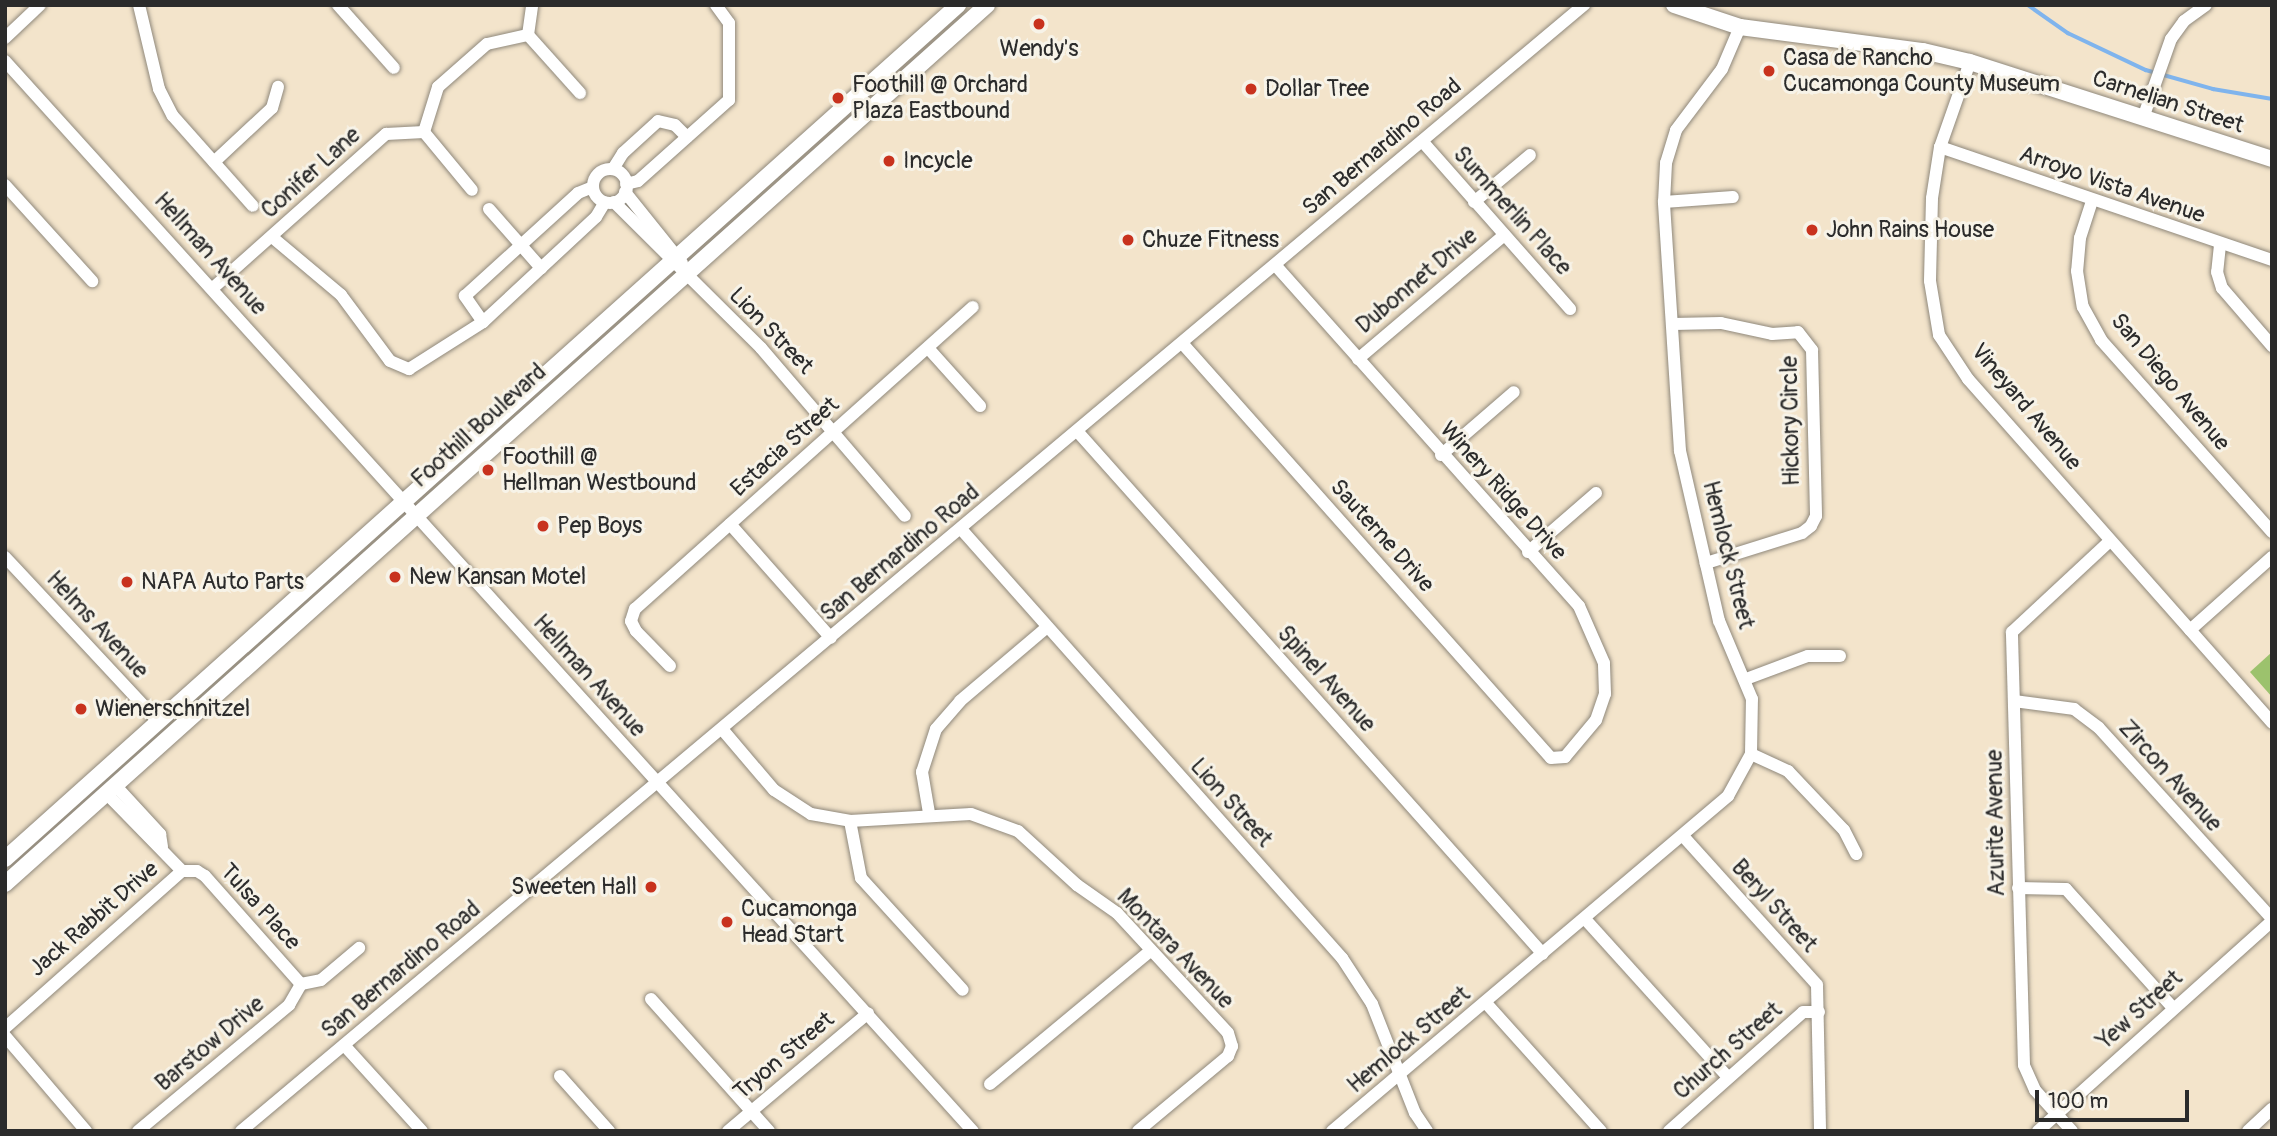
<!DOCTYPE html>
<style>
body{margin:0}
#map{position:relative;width:2277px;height:1136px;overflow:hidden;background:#f3e4cb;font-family:Pangolin,sans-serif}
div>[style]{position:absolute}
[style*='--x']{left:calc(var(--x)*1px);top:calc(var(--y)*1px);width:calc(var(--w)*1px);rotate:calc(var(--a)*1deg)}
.green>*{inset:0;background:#9cc26d}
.stream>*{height:3.5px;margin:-1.75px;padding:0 1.75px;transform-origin:1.75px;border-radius:1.75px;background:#7fb4ed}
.roads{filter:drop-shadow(0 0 2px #8f887b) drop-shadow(0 0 2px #8f887b)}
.minor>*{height:12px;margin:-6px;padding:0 6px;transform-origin:6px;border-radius:6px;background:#fff}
.minor>.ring{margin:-6px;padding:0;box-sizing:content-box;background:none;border:12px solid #fff;border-radius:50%}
.major>*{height:16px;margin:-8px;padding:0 8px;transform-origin:8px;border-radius:8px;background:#fff}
.dots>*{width:19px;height:19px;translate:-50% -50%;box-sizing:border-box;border:4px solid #f7f3e8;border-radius:50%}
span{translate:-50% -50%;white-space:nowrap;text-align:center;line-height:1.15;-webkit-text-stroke:6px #f7f3e8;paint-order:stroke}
.poi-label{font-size:23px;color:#2b2b2b}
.left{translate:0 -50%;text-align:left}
.right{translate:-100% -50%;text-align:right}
.street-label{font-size:23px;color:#2b2b2b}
.frame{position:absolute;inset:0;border:7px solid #2b2b2b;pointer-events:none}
.scale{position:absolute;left:2035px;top:1090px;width:154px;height:32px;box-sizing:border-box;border:4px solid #2b2b2b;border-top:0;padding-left:9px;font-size:21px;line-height:24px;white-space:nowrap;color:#2b2b2b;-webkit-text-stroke:5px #f7f3e8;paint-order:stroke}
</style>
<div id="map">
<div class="green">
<div style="clip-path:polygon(2272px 652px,2272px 697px,2250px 672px)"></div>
</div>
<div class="stream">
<div style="--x:2028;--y:5;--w:49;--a:35"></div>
<div style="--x:2068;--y:33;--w:86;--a:25.4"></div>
<div style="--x:2146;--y:70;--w:70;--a:15.8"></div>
<div style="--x:2213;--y:89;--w:60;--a:9.6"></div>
</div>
<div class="roads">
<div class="minor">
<div style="--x:139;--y:5;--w:86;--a:76.6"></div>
<div style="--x:159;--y:89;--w:30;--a:63"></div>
<div style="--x:173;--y:116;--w:120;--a:48.4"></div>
<div style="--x:338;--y:5;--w:84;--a:48.4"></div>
<div style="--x:528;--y:35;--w:78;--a:48.1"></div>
<div style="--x:5;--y:38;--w:48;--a:-43.3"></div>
<div style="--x:5;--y:61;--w:1443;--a:47.87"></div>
<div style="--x:1970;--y:62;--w:90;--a:109.4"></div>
<div style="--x:1940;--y:147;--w:52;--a:98.9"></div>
<div style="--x:1932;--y:198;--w:83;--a:91.4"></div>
<div style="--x:1930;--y:281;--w:55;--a:80.5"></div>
<div style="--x:1939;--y:335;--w:53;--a:56.6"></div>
<div style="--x:1968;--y:379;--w:459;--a:48.5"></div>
<div style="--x:2143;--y:118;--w:84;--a:-70.5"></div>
<div style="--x:2171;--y:39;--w:22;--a:-54"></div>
<div style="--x:2184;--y:21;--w:27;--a:-36"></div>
<div style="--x:424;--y:132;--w:75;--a:50.4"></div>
<div style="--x:1422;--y:141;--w:224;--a:48.6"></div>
<div style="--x:1940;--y:147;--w:351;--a:18.8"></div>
<div style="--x:214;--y:162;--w:79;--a:-43"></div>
<div style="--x:272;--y:108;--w:22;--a:-74"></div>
<div style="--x:613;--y:169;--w:19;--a:-58"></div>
<div style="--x:623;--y:153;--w:47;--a:-42.4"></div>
<div style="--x:658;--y:121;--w:17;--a:13"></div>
<div style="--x:675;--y:125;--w:17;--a:45"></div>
<div class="ring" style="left:593px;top:169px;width:22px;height:22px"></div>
<div style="--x:626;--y:184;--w:12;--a:-14"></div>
<div style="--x:638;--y:181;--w:122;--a:-41.7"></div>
<div style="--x:729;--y:100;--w:77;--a:-90"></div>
<div style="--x:729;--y:23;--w:22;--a:-126"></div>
<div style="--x:5;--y:185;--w:130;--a:47.8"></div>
<div style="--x:625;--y:192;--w:91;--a:51.2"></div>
<div style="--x:2092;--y:201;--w:39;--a:108"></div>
<div style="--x:2080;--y:238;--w:33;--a:95"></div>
<div style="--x:2077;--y:271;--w:36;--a:81"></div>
<div style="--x:2083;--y:307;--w:38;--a:61"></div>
<div style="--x:2101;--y:340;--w:257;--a:48.3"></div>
<div style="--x:614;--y:202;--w:207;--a:44.8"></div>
<div style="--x:761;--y:348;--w:221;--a:49.4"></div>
<div style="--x:1474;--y:202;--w:73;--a:-40"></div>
<div style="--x:1664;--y:202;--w:69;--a:-4.1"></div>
<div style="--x:489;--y:209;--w:79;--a:48.6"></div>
<div style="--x:272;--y:237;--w:90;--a:40"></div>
<div style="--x:341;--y:295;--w:82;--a:53.4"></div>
<div style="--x:390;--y:361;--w:21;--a:23"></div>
<div style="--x:409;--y:369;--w:88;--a:-32.4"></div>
<div style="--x:483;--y:322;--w:154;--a:-42.9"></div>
<div style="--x:596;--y:217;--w:17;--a:-59"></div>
<div style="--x:2220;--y:245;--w:27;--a:96"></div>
<div style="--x:2217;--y:272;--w:17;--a:73"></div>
<div style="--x:2222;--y:288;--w:77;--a:49.2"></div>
<div style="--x:213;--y:288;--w:232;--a:-41.7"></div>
<div style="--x:386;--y:134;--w:38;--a:-3"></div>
<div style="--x:424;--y:132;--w:47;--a:-72.7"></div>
<div style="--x:438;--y:87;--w:65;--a:-41.3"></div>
<div style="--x:487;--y:44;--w:42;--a:-12.4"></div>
<div style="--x:528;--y:35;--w:30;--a:-82"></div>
<div style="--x:483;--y:322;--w:32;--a:-125"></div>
<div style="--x:465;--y:296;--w:153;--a:-42.3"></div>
<div style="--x:578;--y:193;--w:16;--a:-22"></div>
<div style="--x:1673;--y:324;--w:48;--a:-1.2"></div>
<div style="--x:1721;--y:323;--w:52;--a:12.2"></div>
<div style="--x:1772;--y:334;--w:26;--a:-4"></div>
<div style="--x:1798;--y:332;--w:23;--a:52"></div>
<div style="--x:1812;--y:350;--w:166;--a:88.6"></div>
<div style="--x:1816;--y:516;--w:11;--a:117"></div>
<div style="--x:1811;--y:526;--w:11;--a:142"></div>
<div style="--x:1802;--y:533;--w:101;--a:162.6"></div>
<div style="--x:1182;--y:343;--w:555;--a:48.36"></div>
<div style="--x:1551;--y:758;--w:14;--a:-4"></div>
<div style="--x:1565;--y:757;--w:48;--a:-50"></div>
<div style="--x:1596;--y:720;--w:28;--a:-71"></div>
<div style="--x:1605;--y:694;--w:31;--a:-92"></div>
<div style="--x:1604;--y:663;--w:62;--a:-113.7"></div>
<div style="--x:1579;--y:606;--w:457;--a:-131.7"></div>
<div style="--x:928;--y:348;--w:78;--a:48.1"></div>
<div style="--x:1358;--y:359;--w:192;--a:-40.3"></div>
<div style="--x:1077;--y:431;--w:700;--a:48.3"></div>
<div style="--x:1441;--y:455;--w:96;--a:-40.8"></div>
<div style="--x:730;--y:524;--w:152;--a:48.5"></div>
<div style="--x:961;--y:529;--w:574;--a:48.39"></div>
<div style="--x:1342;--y:958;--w:55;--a:56.9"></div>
<div style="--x:1372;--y:1004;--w:117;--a:68.5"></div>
<div style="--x:1415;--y:1113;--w:22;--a:56"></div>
<div style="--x:1528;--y:552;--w:90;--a:-40.9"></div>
<div style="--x:5;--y:557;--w:224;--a:47"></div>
<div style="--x:2190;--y:630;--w:110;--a:-41.7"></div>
<div style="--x:670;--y:666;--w:49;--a:-134.2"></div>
<div style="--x:636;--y:631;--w:11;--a:-117"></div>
<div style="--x:631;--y:621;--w:13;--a:-72"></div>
<div style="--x:635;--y:609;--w:453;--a:-41.8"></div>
<div style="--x:1746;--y:679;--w:66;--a:-20.4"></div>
<div style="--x:1808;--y:656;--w:32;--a:0"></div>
<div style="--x:2014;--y:701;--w:61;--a:7.6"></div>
<div style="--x:2074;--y:709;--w:31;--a:37"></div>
<div style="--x:2099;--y:728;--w:258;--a:47.8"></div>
<div style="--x:722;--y:729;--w:80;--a:49.6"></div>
<div style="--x:774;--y:790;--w:44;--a:33"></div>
<div style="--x:811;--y:814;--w:40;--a:10"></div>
<div style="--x:850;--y:821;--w:121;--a:-3.3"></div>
<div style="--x:971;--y:814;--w:50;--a:19.9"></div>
<div style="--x:1018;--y:831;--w:80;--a:42.5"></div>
<div style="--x:1077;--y:885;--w:49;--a:35"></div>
<div style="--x:1117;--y:913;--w:163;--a:47.2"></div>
<div style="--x:1228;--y:1033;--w:14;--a:73"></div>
<div style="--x:1232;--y:1046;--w:11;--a:112"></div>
<div style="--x:1228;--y:1056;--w:117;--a:140.2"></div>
<div style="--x:1751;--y:754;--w:41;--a:24.7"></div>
<div style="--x:1788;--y:771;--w:81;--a:46.5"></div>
<div style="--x:1844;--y:830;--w:27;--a:63"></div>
<div style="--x:115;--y:785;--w:67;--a:47.4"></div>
<div style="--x:160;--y:834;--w:13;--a:81"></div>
<div style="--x:106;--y:793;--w:109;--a:45.7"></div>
<div style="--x:929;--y:813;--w:42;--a:-99.7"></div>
<div style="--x:922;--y:772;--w:45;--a:-72"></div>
<div style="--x:936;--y:729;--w:37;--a:-49"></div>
<div style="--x:960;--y:701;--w:113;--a:-40.3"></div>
<div style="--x:850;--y:821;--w:58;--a:79.1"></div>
<div style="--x:861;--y:878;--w:151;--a:47.7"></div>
<div style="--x:1683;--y:836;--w:200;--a:48"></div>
<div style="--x:1817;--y:985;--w:146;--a:88.8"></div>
<div style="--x:182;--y:871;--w:15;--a:0"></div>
<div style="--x:197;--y:871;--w:9;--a:32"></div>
<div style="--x:205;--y:876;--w:144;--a:48.4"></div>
<div style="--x:2018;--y:888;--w:48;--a:1.2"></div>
<div style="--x:2066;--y:889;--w:160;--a:48"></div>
<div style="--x:1585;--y:919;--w:213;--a:47.9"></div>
<div style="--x:301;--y:984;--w:20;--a:-11"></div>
<div style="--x:321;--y:980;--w:50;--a:-40.1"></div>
<div style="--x:651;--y:999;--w:177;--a:48.2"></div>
<div style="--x:1486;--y:1003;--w:172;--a:48.1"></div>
<div style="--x:5;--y:1028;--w:237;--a:-41.6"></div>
<div style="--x:5;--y:1036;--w:125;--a:49.5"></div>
<div style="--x:344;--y:1045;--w:116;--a:47.8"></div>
<div style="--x:560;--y:1076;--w:74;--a:48.3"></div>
<div style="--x:990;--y:1084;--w:208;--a:-39.7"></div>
<div style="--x:138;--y:1131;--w:197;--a:-39.8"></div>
<div style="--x:289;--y:1005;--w:24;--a:-60"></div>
<div style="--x:241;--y:1131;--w:1753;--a:-39.98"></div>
<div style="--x:728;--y:1131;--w:183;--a:-40.1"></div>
<div style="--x:1332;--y:1131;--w:519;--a:-40.23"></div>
<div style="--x:1728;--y:796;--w:48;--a:-61.3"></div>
<div style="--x:1751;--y:754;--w:55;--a:-89"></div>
<div style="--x:1752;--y:699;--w:85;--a:-112.9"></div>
<div style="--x:1719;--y:621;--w:174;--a:-102.9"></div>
<div style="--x:1680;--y:451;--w:250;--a:-93.7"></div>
<div style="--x:1664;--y:202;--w:39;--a:-87"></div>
<div style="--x:1666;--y:163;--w:34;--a:-73"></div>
<div style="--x:1676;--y:130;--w:76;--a:-53"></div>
<div style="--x:1722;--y:69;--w:46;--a:-66.8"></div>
<div style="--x:1669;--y:1131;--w:179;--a:-41.6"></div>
<div style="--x:1803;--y:1012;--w:16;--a:0"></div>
<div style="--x:2038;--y:1131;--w:314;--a:-41.9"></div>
<div style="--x:2072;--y:1131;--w:55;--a:-132.1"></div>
<div style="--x:2035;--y:1090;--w:27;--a:-114"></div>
<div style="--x:2024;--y:1065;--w:433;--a:-91.6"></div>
<div style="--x:2012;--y:632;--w:134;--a:-42.9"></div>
<div style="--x:2248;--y:1131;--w:33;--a:-43"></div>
</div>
<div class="major">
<div style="--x:1674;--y:5;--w:70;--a:18.4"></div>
<div style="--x:1740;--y:27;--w:185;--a:7.5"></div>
<div style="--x:1923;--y:51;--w:48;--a:13.2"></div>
<div style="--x:1970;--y:62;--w:317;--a:17.8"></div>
<div style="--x:5;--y:859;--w:1280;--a:-41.86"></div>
<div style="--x:5;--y:884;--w:1318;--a:-41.83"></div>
</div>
</div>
<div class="dots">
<div style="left:1039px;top:24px;background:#c8321e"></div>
<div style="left:1769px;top:71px;background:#c8321e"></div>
<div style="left:1251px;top:89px;background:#c8321e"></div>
<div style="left:838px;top:98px;background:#c8321e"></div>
<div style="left:889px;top:161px;background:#c8321e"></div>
<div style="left:1812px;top:230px;background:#c8321e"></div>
<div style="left:1128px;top:240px;background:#c8321e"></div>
<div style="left:488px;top:470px;background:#c8321e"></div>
<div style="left:543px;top:526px;background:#c8321e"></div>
<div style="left:395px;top:577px;background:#c8321e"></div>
<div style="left:127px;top:582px;background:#c8321e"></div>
<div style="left:81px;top:709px;background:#c8321e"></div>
<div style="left:651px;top:887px;background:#c8321e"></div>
<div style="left:727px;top:922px;background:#c8321e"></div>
</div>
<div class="poi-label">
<span style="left:1039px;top:49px">Wendy's</span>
<span class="left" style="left:1783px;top:71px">Casa de Rancho<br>Cucamonga County Museum</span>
<span class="left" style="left:852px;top:98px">Foothill @ Orchard<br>Plaza Eastbound</span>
<span class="left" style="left:1265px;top:89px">Dollar Tree</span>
<span class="left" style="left:903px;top:161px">Incycle</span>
<span class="left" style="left:1826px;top:230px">John Rains House</span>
<span class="left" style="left:1142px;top:240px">Chuze Fitness</span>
<span class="left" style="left:502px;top:470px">Foothill @<br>Hellman Westbound</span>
<span class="left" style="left:557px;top:526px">Pep Boys</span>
<span class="left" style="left:409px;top:577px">New Kansan Motel</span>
<span class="left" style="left:141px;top:582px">NAPA Auto Parts</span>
<span class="left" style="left:95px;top:709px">Wienerschnitzel</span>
<span class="right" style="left:637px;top:887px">Sweeten Hall</span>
<span class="left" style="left:741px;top:922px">Cucamonga<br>Head Start</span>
</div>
<div class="street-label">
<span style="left:2168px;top:102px;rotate:18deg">Carnelian Street</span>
<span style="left:1382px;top:147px;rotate:-40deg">San Bernardino Road</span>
<span style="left:311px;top:173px;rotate:-42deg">Conifer Lane</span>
<span style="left:2112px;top:185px;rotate:19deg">Arroyo Vista Avenue</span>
<span style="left:1512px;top:211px;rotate:48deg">Summerlin Place</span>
<span style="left:210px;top:254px;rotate:48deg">Hellman Avenue</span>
<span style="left:1417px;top:281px;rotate:-40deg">Dubonnet Drive</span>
<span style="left:771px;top:331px;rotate:46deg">Lion Street</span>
<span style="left:2170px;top:382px;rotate:50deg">San Diego Avenue</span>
<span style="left:2026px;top:407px;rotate:50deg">Vineyard Avenue</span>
<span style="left:1791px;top:421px;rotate:-91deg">Hickory Circle</span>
<span style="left:479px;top:426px;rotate:-42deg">Foothill Boulevard</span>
<span style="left:785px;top:447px;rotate:-42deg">Estacia Street</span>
<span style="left:1503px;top:491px;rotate:48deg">Winery Ridge Drive</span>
<span style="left:1382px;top:536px;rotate:48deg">Sauterne Drive</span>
<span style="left:900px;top:553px;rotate:-40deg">San Bernardino Road</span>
<span style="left:1728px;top:555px;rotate:76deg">Hemlock Street</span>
<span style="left:97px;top:625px;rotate:47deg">Helms Avenue</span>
<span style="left:589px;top:676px;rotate:48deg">Hellman Avenue</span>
<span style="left:1326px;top:679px;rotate:48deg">Spinel Avenue</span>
<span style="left:2170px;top:776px;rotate:48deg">Zircon Avenue</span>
<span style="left:1231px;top:803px;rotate:48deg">Lion Street</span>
<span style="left:1996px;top:823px;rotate:-91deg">Azurite Avenue</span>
<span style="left:1774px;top:906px;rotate:48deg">Beryl Street</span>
<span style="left:260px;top:907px;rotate:48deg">Tulsa Place</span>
<span style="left:94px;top:919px;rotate:-41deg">Jack Rabbit Drive</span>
<span style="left:1175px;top:949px;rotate:46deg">Montara Avenue</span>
<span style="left:401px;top:970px;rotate:-40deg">San Bernardino Road</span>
<span style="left:2140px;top:1010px;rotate:-42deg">Yew Street</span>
<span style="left:1409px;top:1040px;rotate:-40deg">Hemlock Street</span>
<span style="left:210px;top:1044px;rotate:-40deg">Barstow Drive</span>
<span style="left:1728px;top:1051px;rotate:-41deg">Church Street</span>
<span style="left:784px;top:1056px;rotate:-40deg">Tryon Street</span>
</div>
<div class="frame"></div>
<div class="scale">100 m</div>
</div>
